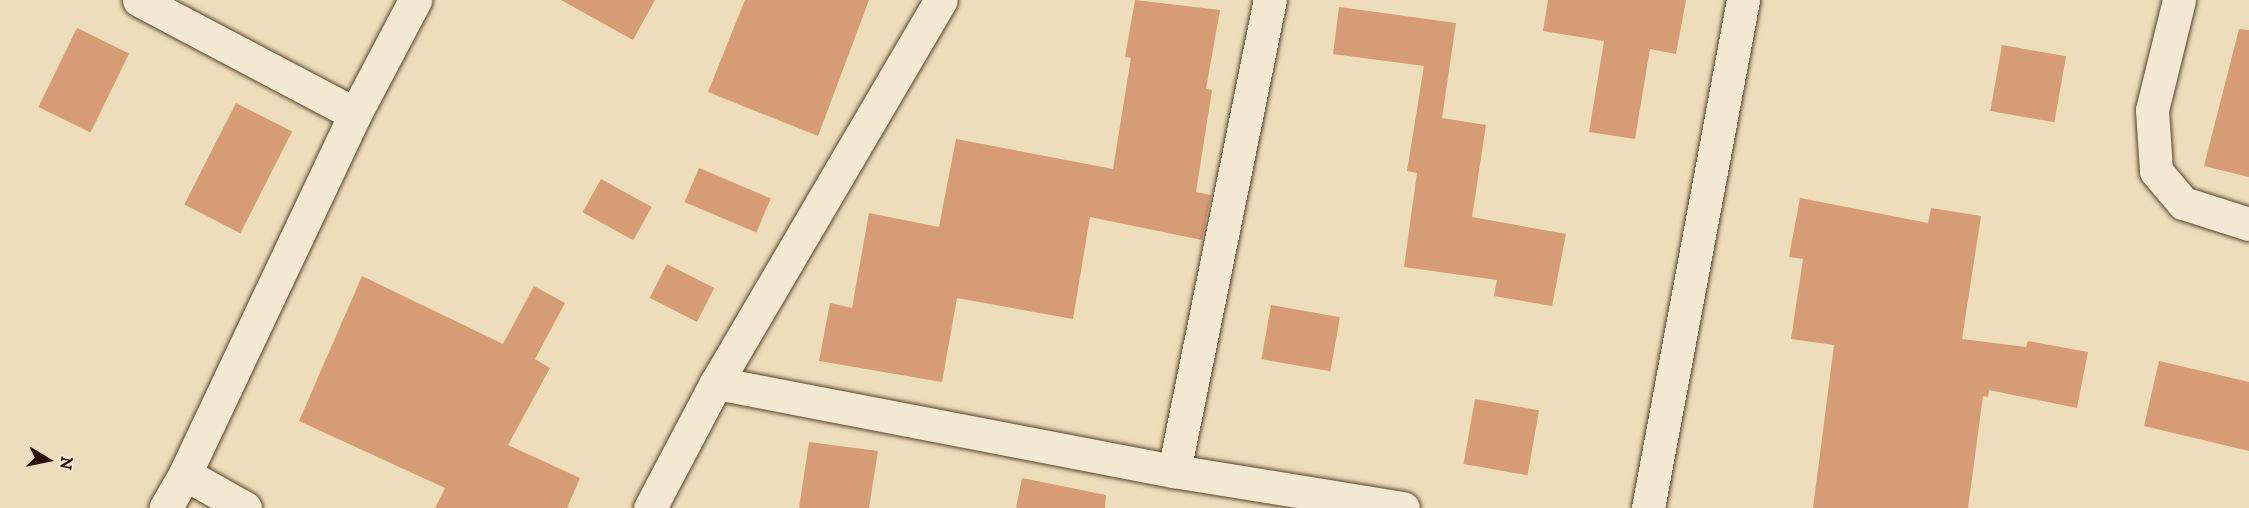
<!DOCTYPE html>
<style>
body{margin:0}
#map{position:relative;width:2249px;height:508px;overflow:hidden;background:#edddba;font-family:"IM FELL DW Pica",serif}
div>[style]{position:absolute}
[style*='--x']{left:calc(var(--x)*1px);top:calc(var(--y)*1px);width:calc(var(--w)*1px);rotate:calc(var(--a)*1deg)}
.building>*{inset:0;background:#d69c76;transform-origin:0 0}
.roads{filter:drop-shadow(0 0 2px #59412e) drop-shadow(0 0 2px #59412e)}
.minor>*{height:33px;margin:-16.5px;padding:0 16.5px;transform-origin:16.5px;border-radius:16.5px;background:#f3e9d2}
span{translate:-50% -50%;white-space:nowrap;text-align:center;line-height:1.15;-webkit-text-stroke:4.5px #f3e9d2;paint-order:stroke}
.north{position:absolute;left:18px;top:430px;width:60px;height:60px;-webkit-text-stroke:4px #f3e9d2;paint-order:stroke;rotate:100deg;font-size:16px;font-weight:700;line-height:24px;text-align:center;color:#280d00}
.north::after{content:'';display:block;margin:auto;width:21px;height:27px;background:#280d00;clip-path:polygon(50% 0,100% 100%,50% 72%,0 100%)}
</style>
<div id="map">
<div class="building">
<div style="clip-path:polygon(561px 0,655px 0,633px 40px)"></div>
<div style="clip-path:polygon(745px 0,869px 0,818px 136px,708px 92px)"></div>
<div style="clip-path:polygon(1135px 0,1220px 10px,1206px 89px,1212px 90px,1196px 192px,1211px 195px,1202px 240px,1090px 217px,1073px 319px,957px 298px,942px 382px,819px 361px,830px 303px,852px 308px,869px 213px,939px 227px,956px 139px,1113px 169px,1131px 58px,1125px 57px)"></div>
<div style="clip-path:polygon(1548px 0,1686px 0,1676px 54px,1650px 49px,1635px 139px,1589px 132px,1604px 41px,1543px 31px)"></div>
<div style="clip-path:polygon(1339px 7px,1456px 23px,1442px 118px,1486px 125px,1472px 217px,1566px 234px,1552px 306px,1494px 296px,1497px 280px,1404px 267px,1417px 173px,1407px 171px,1424px 66px,1333px 54px)"></div>
<div style="left:77px;top:28px;width:58px;height:88px;rotate:26deg"></div>
<div style="clip-path:polygon(2239px 29px,2249px 30px,2249px 177px,2204px 166px)"></div>
<div style="left:2002px;top:45px;width:65px;height:67px;rotate:10deg"></div>
<div style="left:236px;top:103px;width:63px;height:114px;rotate:27deg"></div>
<div style="left:699px;top:168px;width:78px;height:37px;rotate:23deg"></div>
<div style="left:601px;top:179px;width:58px;height:38px;rotate:29deg"></div>
<div style="clip-path:polygon(1800px 198px,1928px 223px,1931px 208px,1981px 216px,1962px 339px,2026px 347px,2028px 341px,2088px 352px,2077px 408px,1989px 390px,1988px 397px,1983px 396px,1968px 508px,1813px 508px,1834px 345px,1791px 339px,1803px 259px,1789px 257px)"></div>
<div style="left:667px;top:264px;width:53px;height:38px;rotate:27deg"></div>
<div style="clip-path:polygon(362px 276px,503px 344px,534px 286px,565px 303px,535px 359px,550px 368px,508px 445px,580px 478px,567px 508px,435px 508px,445px 488px,299px 421px)"></div>
<div style="left:1271px;top:305px;width:70px;height:55px;rotate:10deg"></div>
<div style="clip-path:polygon(2159px 361px,2249px 382px,2249px 451px,2144px 426px)"></div>
<div style="left:1475px;top:399px;width:65px;height:66px;rotate:10deg"></div>
<div style="clip-path:polygon(809px 442px,878px 451px,869px 508px,799px 508px)"></div>
<div style="clip-path:polygon(1022px 478px,1106px 495px,1105px 508px,1016px 508px)"></div>
</div>
<div class="roads">
<div class="minor">
<div style="--x:139;--y:0;--w:244;--a:27.8"></div>
<div style="--x:355;--y:114;--w:398;--a:115.3"></div>
<div style="--x:185;--y:474;--w:39;--a:120"></div>
<div style="--x:2179;--y:0;--w:113;--a:103.8"></div>
<div style="--x:2152;--y:110;--w:61;--a:86.2"></div>
<div style="--x:2156;--y:171;--w:42;--a:49.8"></div>
<div style="--x:2183;--y:203;--w:69;--a:17.7"></div>
<div style="--x:355;--y:114;--w:129;--a:-62.2"></div>
<div style="--x:716;--y:383;--w:466;--a:10.9"></div>
<div style="--x:1174;--y:471;--w:232;--a:9.2"></div>
<div style="--x:1174;--y:471;--w:481;--a:-78.5"></div>
<div style="--x:185;--y:474;--w:69;--a:29.5"></div>
<div style="--x:650;--y:508;--w:141;--a:-62.2"></div>
<div style="--x:716;--y:383;--w:444;--a:-59.6"></div>
<div style="--x:1648;--y:508;--w:517;--a:-79.41"></div>
</div>
</div>
<div class="north">N</div>
</div>
